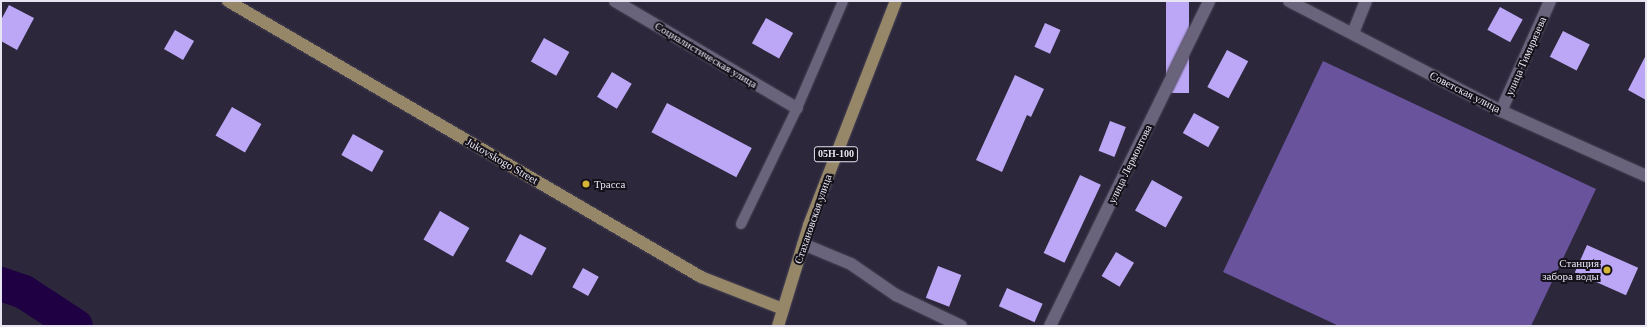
<!DOCTYPE html>
<meta charset="utf-8">
<style>
body{margin:0}
#map{position:relative;width:1647px;height:327px;overflow:hidden;background:#2c273b;font-family:Georgia,serif}
div>[style]{position:absolute}
[style*='--x']{left:calc(var(--x)*1px);top:calc(var(--y)*1px);width:calc(var(--w)*1px);rotate:calc(var(--a)*1deg)}
.forest>*{inset:0;background:#69539c}
.river>*{height:34px;margin:-17px;padding:0 17px;transform-origin:17px;border-radius:17px;background:#1e0043}
.building>*{inset:0;background:#bca7f6;transform-origin:0 0}
.roads{filter:drop-shadow(0 0 1px #484254) drop-shadow(0 0 1px #484254)}
.lane>*{height:10px;margin:-5px;padding:0 5px;transform-origin:5px;border-radius:5px;background:#69647b}
.street>*{height:12px;margin:-6px;padding:0 6px;transform-origin:6px;border-radius:6px;background:#69647b}
.secondary>*{height:12px;margin:-6px;padding:0 6px;transform-origin:6px;border-radius:6px;background:#69647b}
.primary>*{height:12px;margin:-6px;padding:0 6px;transform-origin:6px;border-radius:6px;background:#958767}
.dots>*{width:11px;height:11px;translate:-50% -50%;box-sizing:border-box;border:2px solid #14111a;border-radius:50%}
span{translate:-50% -50%;white-space:nowrap;text-align:center;line-height:1.15;-webkit-text-stroke:4px #14111a;paint-order:stroke}
.shield-label span{padding:1px 3px;background:#14111a;border:1px solid;border-radius:3px;-webkit-text-stroke-width:0}
.shield-label{font-size:10px;color:#e8e5f3;font-weight:700}
.street-label{font-size:11px;color:#e8e5f3}
.poi-label{font-size:11px;color:#e8e5f3}
.left{translate:0 -50%;text-align:left}
.right{translate:-100% -50%;text-align:right}
.frame{position:absolute;inset:0;border:2px solid #e8e5f3;pointer-events:none}
</style>
<div id="map">
<div class="forest">
<div style="clip-path:polygon(1323px 61px,1596px 189px,1531px 326px,1339px 326px,1223px 272px)"></div>
</div>
<div class="river">
<div style="--x:1;--y:284;--w:24;--a:19"></div>
<div style="--x:24;--y:292;--w:62;--a:33.2"></div>
</div>
<div class="building">
<div style="left:1166px;top:1px;width:23px;height:92px"></div>
<div style="clip-path:polygon(9px 5px,34px 18px,17px 50px,1px 41px,1px 20px)"></div>
<div style="left:1500px;top:7px;width:26px;height:26px;rotate:29deg"></div>
<div style="left:766px;top:18px;width:31px;height:29px;rotate:29deg"></div>
<div style="left:1045px;top:23px;width:17px;height:26px;rotate:24deg"></div>
<div style="left:175px;top:30px;width:22px;height:22px;rotate:30deg"></div>
<div style="left:1563px;top:31px;width:30px;height:29px;rotate:27deg"></div>
<div style="left:544px;top:38px;width:29px;height:27px;rotate:29deg"></div>
<div style="left:1227px;top:50px;width:24px;height:42px;rotate:28deg"></div>
<div style="clip-path:polygon(1646px 55px,1646px 100px,1628px 90px)"></div>
<div style="left:612px;top:72px;width:23px;height:29px;rotate:31deg"></div>
<div style="clip-path:polygon(1015px 75px,1044px 89px,1031px 117px,1027px 115px,1002px 172px,976px 160px)"></div>
<div style="left:667px;top:103px;width:96px;height:33px;rotate:28deg"></div>
<div style="left:232px;top:107px;width:34px;height:33px;rotate:30deg"></div>
<div style="left:1194px;top:113px;width:29px;height:23px;rotate:29deg"></div>
<div style="left:1110px;top:121px;width:17px;height:32px;rotate:21deg"></div>
<div style="left:353px;top:134px;width:35px;height:24px;rotate:29deg"></div>
<div style="left:1080px;top:175px;width:23px;height:86px;rotate:25deg"></div>
<div style="left:1152px;top:180px;width:35px;height:35px;rotate:29deg"></div>
<div style="left:440px;top:211px;width:34px;height:33px;rotate:30deg"></div>
<div style="left:520px;top:234px;width:30px;height:31px;rotate:28deg"></div>
<div style="left:1587px;top:245px;width:56px;height:30px;rotate:24deg"></div>
<div style="left:1116px;top:252px;width:21px;height:28px;rotate:31deg"></div>
<div style="left:938px;top:266px;width:25px;height:34px;rotate:21deg"></div>
<div style="left:583px;top:268px;width:18px;height:22px;rotate:29deg"></div>
<div style="left:1007px;top:288px;width:39px;height:20px;rotate:24deg"></div>
</div>
<div class="roads">
<div class="lane">
<div style="--x:741;--y:224;--w:129;--a:-64.2"></div>
<div style="--x:797;--y:108;--w:116;--a:-66.7"></div>
</div>
<div class="street">
<div style="--x:615;--y:1;--w:211;--a:30.5"></div>
<div style="--x:1353;--y:33;--w:35;--a:-68"></div>
<div style="--x:1501;--y:111;--w:120;--a:-66"></div>
<div style="--x:803;--y:244;--w:52;--a:22.6"></div>
<div style="--x:851;--y:264;--w:55;--a:34.6"></div>
<div style="--x:896;--y:295;--w:72;--a:25.5"></div>
<div style="--x:1050;--y:326;--w:362;--a:-63.9"></div>
</div>
<div class="secondary">
<div style="--x:1289;--y:1;--w:239;--a:27.4"></div>
<div style="--x:1501;--y:111;--w:159;--a:24.1"></div>
</div>
<div class="primary">
<div style="--x:228;--y:1;--w:548;--a:30.26"></div>
<div style="--x:701;--y:277;--w:88;--a:21.3"></div>
<div style="--x:778;--y:326;--w:106;--a:-72.9"></div>
<div style="--x:809;--y:225;--w:240;--a:-68.8"></div>
</div>
</div>
<div class="dots">
<div style="left:586px;top:184px;background:#d6b534"></div>
<div style="left:1607px;top:270px;background:#d6b534"></div>
</div>
<div class="shield-label">
<span style="left:836px;top:154px">05Н-100</span>
</div>
<div class="street-label">
<span style="left:706px;top:55px;rotate:31deg">Социалистическая улица</span>
<span style="left:1526px;top:56px;rotate:-66deg">улица Тимирязева</span>
<span style="left:1465px;top:92px;rotate:27deg">Советская улица</span>
<span style="left:502px;top:161px;rotate:30deg">Jukovskogo Street</span>
<span style="left:1130px;top:164px;rotate:-64deg">улица Лермонтова</span>
<span style="left:813px;top:219px;rotate:-71deg">Стахановская улица</span>
</div>
<div class="poi-label">
<span class="left" style="left:594px;top:184px">Трасса</span>
<span class="right" style="left:1599px;top:270px">Станция<br>забора воды</span>
</div>
<div class="frame"></div>
</div>
